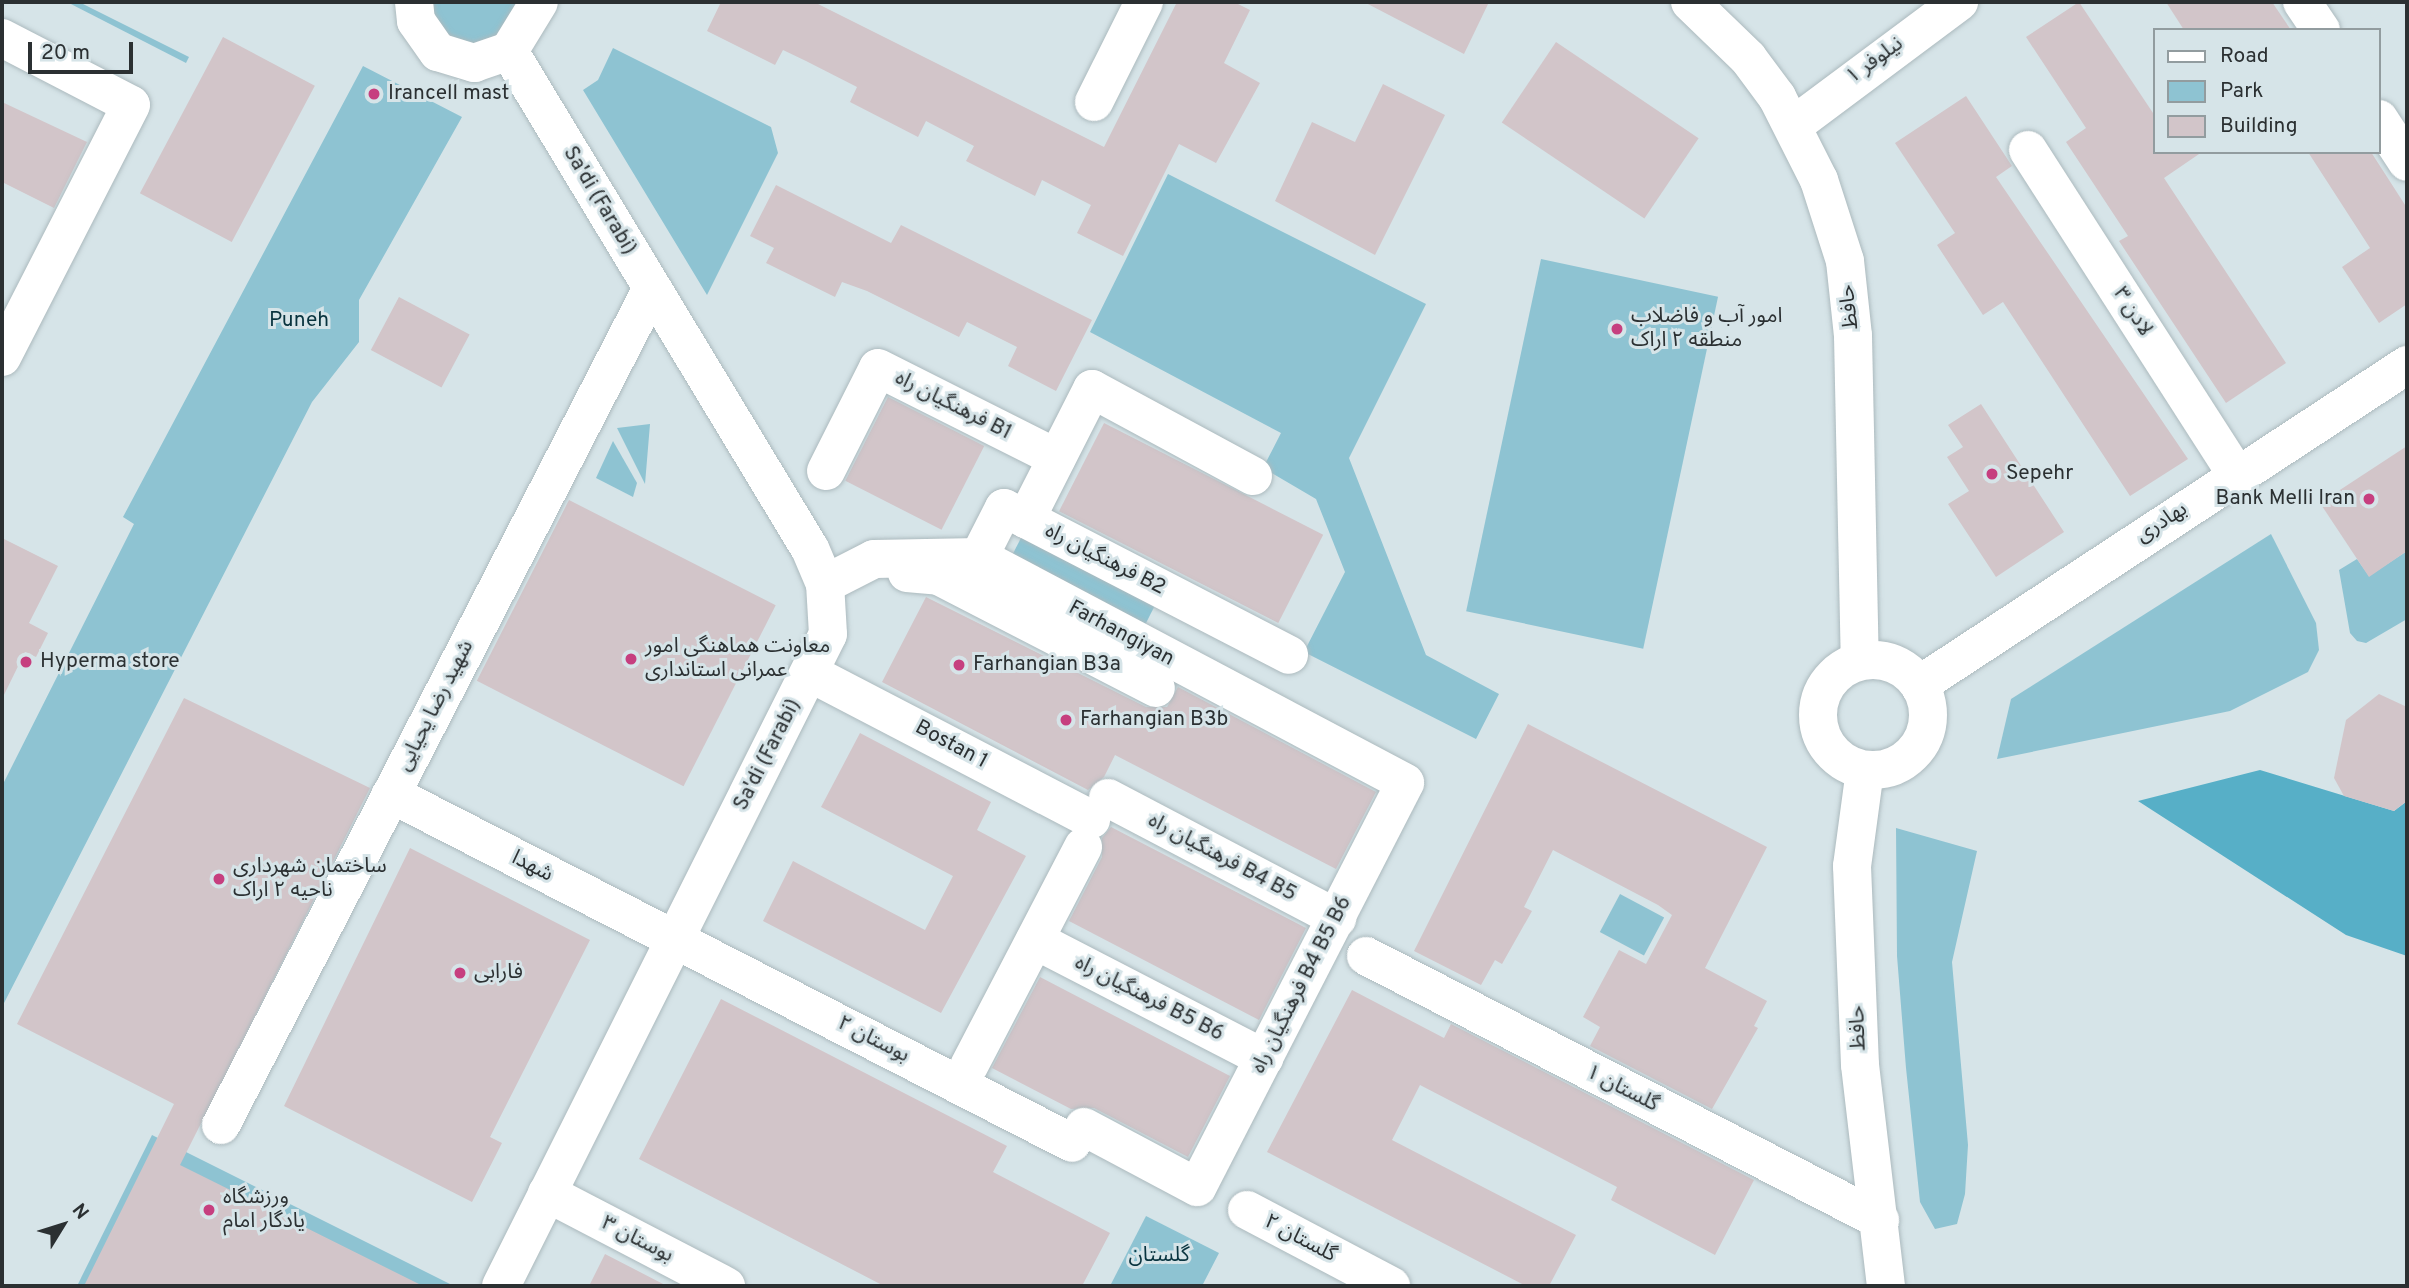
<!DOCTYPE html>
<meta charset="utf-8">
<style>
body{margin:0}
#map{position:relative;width:2409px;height:1288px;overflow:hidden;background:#d6e4e8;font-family:Overpass,"Noto Sans Arabic",sans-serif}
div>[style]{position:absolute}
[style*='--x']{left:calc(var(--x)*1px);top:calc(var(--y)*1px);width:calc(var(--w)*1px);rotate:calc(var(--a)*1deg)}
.green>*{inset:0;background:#8ec3d2;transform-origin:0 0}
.forest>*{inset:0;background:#57afc7}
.building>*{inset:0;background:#d2c5c9;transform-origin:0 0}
.roads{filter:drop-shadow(0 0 2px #acbabe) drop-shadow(0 0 2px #acbabe)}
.minor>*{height:38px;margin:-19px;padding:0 19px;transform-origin:19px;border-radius:19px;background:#fff}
.tertiary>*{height:38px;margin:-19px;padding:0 19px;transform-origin:19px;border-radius:19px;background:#fff}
.tertiary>.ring{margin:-19px;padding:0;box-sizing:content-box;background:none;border:38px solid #fff;border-radius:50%}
.dots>*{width:19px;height:19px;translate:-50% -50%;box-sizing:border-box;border:4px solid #d6e4e8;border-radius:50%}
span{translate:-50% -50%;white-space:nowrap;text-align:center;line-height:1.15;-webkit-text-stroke:6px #d6e4e8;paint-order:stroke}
.street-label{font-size:21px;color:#2b3032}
.poi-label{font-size:21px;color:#2b3032}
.left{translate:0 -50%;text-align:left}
.right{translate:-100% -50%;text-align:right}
.park-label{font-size:21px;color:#09343f}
.frame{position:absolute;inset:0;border:4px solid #2b3032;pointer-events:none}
.legend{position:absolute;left:2153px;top:28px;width:228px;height:126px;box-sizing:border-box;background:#d6e4e8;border:2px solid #929c9f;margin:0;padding:9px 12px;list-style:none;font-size:21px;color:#2b3032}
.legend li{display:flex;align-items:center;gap:14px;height:35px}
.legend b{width:35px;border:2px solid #929c9f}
.north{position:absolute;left:28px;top:1190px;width:70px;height:70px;-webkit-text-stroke:5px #d6e4e8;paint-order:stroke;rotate:52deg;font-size:19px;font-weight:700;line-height:28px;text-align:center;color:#2b3032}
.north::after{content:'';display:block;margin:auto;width:24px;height:32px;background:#2b3032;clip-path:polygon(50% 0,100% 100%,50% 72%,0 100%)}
.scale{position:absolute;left:28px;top:42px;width:105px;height:32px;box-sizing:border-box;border:4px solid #2b3032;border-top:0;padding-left:9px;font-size:21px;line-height:24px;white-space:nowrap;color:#2b3032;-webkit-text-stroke:5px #d6e4e8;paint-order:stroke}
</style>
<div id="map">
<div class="green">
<div style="clip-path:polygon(67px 2px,79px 2px,189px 57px,186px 63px)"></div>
<div style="clip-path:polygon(433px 2px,518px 2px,497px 36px,473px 45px,449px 37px,434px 16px)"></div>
<div style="clip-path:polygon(613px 48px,771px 127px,778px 153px,707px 295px,583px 90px,598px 80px)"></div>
<div style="clip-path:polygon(363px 66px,462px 117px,359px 300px,359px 342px,312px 402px,2px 1007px,2px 786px,134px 524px,123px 517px)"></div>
<div style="clip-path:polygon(1168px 174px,1426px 304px,1349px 458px,1426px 655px,1499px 694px,1476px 739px,1304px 652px,1345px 572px,1316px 499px,1263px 468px,1281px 433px,1090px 332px)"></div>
<div style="left:1541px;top:259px;width:181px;height:360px;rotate:12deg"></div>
<div style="clip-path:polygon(650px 424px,645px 484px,617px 428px)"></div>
<div style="clip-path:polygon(613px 441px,637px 483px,633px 497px,596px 478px)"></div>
<div style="clip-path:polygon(2271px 534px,2316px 623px,2319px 650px,2308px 672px,2230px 711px,1997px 759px,2011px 699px)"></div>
<div style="left:1022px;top:536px;width:150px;height:22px;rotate:27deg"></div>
<div style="clip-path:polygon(2407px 551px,2407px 619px,2366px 643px,2357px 641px,2350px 633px,2339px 570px,2357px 559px,2369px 576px)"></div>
<div style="clip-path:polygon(1896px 828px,1977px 851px,1952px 962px,1968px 1145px,1965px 1194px,1957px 1224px,1935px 1229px,1920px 1202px,1906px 1068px,1897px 956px)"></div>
<div style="left:1620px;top:894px;width:50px;height:43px;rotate:28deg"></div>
<div style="clip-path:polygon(152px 1135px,454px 1286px,77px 1286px)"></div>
<div style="clip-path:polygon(1146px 1216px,1219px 1253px,1202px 1286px,1110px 1286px)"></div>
</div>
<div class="forest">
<div style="clip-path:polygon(2260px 770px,2394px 811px,2407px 801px,2407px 956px,2346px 935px,2138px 801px)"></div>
</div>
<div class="building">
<div style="clip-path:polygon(721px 2px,814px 2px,1104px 147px,1177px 2px,1234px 2px,1250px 10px,1224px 63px,1260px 83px,1216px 163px,1179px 144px,1123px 256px,1077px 233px,1091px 205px,1042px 180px,1035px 196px,966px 161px,974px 146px,926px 121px,918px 137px,850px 102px,857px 87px,806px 61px,783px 50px,775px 65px,707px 31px)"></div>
<div style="clip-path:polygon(1364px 2px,1489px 2px,1464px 54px)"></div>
<div style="clip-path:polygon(2079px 2px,2155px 116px,2155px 152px,2202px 152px,2164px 178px,2286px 363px,2226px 403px,2119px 241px,2128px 236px,2066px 142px,2086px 128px,2026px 37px)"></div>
<div style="clip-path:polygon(2166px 2px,2272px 2px,2291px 30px,2184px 30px)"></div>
<div style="left:223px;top:37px;width:104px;height:177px;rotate:28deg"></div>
<div style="left:1556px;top:42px;width:172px;height:97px;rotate:34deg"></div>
<div style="clip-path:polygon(1383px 84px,1445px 115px,1375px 255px,1275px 201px,1312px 122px,1355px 142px)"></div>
<div style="clip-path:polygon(1966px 96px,2012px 166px,1996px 177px,2188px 459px,2130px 496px,2003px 302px,1983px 315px,1937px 245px,1955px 233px,1895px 143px)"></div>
<div style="clip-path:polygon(2px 102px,87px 142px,54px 208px,2px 182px)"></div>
<div style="clip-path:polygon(2308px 152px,2371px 152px,2407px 208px,2407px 304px,2379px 323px,2342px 267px,2370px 248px)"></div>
<div style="clip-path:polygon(776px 185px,891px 243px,901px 225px,1092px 320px,1056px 391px,1008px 366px,1017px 347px,967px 322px,959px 337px,867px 291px,842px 282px,835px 297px,766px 263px,774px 248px,750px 236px)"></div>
<div style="left:399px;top:297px;width:80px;height:60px;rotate:28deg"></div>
<div style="left:888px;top:397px;width:108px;height:94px;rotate:27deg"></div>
<div style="clip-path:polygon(1981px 404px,2064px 532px,1996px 577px,1948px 504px,1969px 491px,1947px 457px,1963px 447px,1948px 425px)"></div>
<div style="left:1104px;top:423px;width:246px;height:99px;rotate:27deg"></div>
<div style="clip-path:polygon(2407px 446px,2407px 551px,2369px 577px,2320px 503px)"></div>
<div style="left:569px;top:500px;width:232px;height:203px;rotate:27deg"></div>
<div style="clip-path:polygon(2px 538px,58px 566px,29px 623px,48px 633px,36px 657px,25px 652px,2px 699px)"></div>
<div style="clip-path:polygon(926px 597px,1146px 707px,1167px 707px,1178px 687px,1376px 792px,1336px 869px,1115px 755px,1104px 777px,1088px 790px,882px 682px)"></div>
<div style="clip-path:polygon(2379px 694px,2407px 707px,2407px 801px,2394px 811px,2344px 796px,2334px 778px,2346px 720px)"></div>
<div style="clip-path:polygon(184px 698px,370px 788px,180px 1165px,423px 1286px,84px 1286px,174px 1104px,17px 1024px)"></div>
<div style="clip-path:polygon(1528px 724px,1767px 847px,1705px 968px,1767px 1001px,1754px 1026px,1758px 1028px,1712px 1109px,1590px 1046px,1600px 1027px,1583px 1017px,1619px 950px,1646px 964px,1672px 915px,1658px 905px,1553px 850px,1524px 907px,1532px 911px,1502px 964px,1495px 960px,1481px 985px,1414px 951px)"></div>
<div style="clip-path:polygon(860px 733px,991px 802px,977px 830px,1026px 856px,941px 1013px,763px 921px,793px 861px,925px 930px,953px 876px,821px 807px)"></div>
<div style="clip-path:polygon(1111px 827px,1306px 928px,1259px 1020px,1069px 921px,1102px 857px,1102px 838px)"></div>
<div style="clip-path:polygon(410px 848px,590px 940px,490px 1137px,502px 1143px,472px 1202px,284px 1106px)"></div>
<div style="clip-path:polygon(1040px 977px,1230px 1076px,1188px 1157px,1094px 1108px,1071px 1109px,992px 1068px)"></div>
<div style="clip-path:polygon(1352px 990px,1444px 1038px,1451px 1024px,1754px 1180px,1715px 1255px,1611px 1200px,1617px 1187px,1420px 1085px,1392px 1140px,1576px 1235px,1549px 1286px,1526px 1286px,1267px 1152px)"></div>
<div style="clip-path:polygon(721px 999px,1007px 1146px,993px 1172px,1110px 1233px,1082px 1286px,884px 1286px,639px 1159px)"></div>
<div style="clip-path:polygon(605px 1254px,667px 1286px,589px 1286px)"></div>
</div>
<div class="roads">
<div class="minor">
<div style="--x:2302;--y:2;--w:34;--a:56"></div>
<div style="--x:2;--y:38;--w:145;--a:27.4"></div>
<div style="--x:131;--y:105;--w:283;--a:117.1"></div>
<div style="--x:1094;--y:102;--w:112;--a:-63.4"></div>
<div style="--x:2379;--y:119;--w:51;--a:56.9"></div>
<div style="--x:1794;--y:125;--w:206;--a:-36.7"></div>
<div style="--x:2028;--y:150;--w:386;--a:57.3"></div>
<div style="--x:826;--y:471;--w:115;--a:-63.2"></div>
<div style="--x:878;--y:368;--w:200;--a:26.7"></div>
<div style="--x:1253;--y:476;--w:183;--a:-151.6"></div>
<div style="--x:1092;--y:389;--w:146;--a:116.9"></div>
<div style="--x:1026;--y:519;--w:296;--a:27.3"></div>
<div style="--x:979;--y:557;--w:55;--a:-63"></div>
<div style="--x:1004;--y:508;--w:25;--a:27"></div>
<div style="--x:907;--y:573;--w:32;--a:5"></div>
<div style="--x:939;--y:576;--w:244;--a:27.3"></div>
<div style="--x:825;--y:584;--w:55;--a:-27"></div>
<div style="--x:874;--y:559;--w:105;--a:-1.1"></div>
<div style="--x:979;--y:557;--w:482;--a:27.9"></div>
<div style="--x:1405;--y:783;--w:454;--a:117.2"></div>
<div style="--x:1197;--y:1187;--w:128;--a:-152"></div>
<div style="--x:810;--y:673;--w:317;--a:27.5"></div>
<div style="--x:391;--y:794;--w:765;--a:27.13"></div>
<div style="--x:1108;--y:798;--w:259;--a:27.7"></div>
<div style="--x:1035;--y:940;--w:258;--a:27.3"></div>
<div style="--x:1366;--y:956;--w:578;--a:27.19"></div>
<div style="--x:969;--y:1066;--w:247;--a:-62.5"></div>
<div style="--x:221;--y:1125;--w:941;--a:-62.75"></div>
<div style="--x:547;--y:1193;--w:202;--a:27.5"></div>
<div style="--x:1247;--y:1210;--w:163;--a:27.8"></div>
</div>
<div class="tertiary">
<div style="--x:414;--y:2;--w:19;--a:84"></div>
<div style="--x:416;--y:21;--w:38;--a:55"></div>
<div style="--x:438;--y:52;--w:38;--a:17"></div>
<div style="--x:474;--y:63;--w:37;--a:-19"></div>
<div style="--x:509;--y:51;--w:57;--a:-58.5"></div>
<div style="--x:1690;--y:2;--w:81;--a:44"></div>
<div style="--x:1748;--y:58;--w:49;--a:53.4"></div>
<div style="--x:1777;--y:97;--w:93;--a:63.2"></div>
<div style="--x:1819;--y:180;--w:85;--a:72.2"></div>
<div style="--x:1845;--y:261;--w:75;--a:83.9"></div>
<div style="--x:1853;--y:336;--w:325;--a:88.8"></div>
<div class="ring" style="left:1818px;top:660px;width:72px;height:72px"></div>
<div style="--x:1919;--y:685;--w:584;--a:-33.25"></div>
<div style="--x:1865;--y:770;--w:97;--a:97.7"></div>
<div style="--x:1852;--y:866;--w:199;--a:87.7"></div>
<div style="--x:1860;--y:1065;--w:223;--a:83.3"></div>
<div style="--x:501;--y:1286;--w:729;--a:-63.36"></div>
<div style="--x:828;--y:634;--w:50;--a:-93.4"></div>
<div style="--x:825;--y:584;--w:38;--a:-113"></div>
<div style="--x:810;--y:549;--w:582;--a:-121.15"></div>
</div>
</div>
<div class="dots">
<div style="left:374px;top:94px;background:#c63f7f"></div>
<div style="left:1617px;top:329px;background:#c63f7f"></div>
<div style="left:1992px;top:474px;background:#c63f7f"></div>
<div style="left:2369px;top:499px;background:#c63f7f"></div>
<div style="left:631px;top:659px;background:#c63f7f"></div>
<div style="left:26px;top:662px;background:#c63f7f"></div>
<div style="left:959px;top:665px;background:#c63f7f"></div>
<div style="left:1066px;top:720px;background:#c63f7f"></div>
<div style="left:219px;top:879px;background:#c63f7f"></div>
<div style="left:460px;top:973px;background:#c63f7f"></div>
<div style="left:209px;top:1210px;background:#c63f7f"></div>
</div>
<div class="street-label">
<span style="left:1875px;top:61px;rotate:-36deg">نیلوفر ۱</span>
<span style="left:599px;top:201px;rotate:59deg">Sa'di (Farabi)</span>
<span style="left:1850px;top:307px;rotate:-96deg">حافظ</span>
<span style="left:2132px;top:312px;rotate:57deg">لادن ۳</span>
<span style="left:953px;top:406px;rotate:27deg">فرهنگیان راه B1</span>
<span style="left:2162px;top:523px;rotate:-33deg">بهادری</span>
<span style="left:1105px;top:560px;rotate:27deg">فرهنگیان راه B2</span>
<span style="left:1121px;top:634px;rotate:28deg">Farhangiyan</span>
<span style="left:436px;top:706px;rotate:-63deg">شهید رضا یحیایی</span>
<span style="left:951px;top:745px;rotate:28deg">Bostan 1</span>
<span style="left:768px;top:755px;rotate:-63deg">Sa'di (Farabi)</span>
<span style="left:1222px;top:858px;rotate:28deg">فرهنگیان راه B4 B5</span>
<span style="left:532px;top:867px;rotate:27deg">شهدا</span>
<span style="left:1302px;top:985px;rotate:-63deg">فرهنگیان راه B4 B5 B6</span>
<span style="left:1149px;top:999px;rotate:27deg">فرهنگیان راه B5 B6</span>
<span style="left:1859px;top:1028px;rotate:-92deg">حافظ</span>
<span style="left:873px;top:1040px;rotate:27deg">بوستان ۲</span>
<span style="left:1622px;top:1089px;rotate:27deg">گلستان ۱</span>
<span style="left:1300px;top:1239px;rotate:28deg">گلستان ۲</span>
<span style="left:637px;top:1240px;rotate:27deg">بوستان ۳</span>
</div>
<div class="poi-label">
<span class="left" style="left:388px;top:94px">Irancell mast</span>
<span class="left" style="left:1631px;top:329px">امور آب و فاضلاب<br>منطقه ۲ اراک</span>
<span class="left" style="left:2006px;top:474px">Sepehr</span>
<span class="right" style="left:2355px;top:499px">Bank Melli Iran</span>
<span class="left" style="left:645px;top:659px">معاونت هماهنگی امور<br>عمرانی استانداری</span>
<span class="left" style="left:40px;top:662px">Hyperma store</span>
<span class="left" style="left:973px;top:665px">Farhangian B3a</span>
<span class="left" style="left:1080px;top:720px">Farhangian B3b</span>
<span class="left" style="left:233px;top:879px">ساختمان شهرداری<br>ناحیه ۲ اراک</span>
<span class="left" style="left:474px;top:973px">فارابی</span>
<span class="left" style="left:223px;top:1210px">ورزشگاه<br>یادگار امام</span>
</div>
<div class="park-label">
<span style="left:299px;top:321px">Puneh</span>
<span style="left:1159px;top:1256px">گلستان</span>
</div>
<div class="frame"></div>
<ul class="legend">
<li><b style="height:9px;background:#fff"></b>Road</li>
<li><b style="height:19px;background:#8ec3d2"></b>Park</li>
<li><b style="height:19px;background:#d2c5c9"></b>Building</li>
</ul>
<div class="north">N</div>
<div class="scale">20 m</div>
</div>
